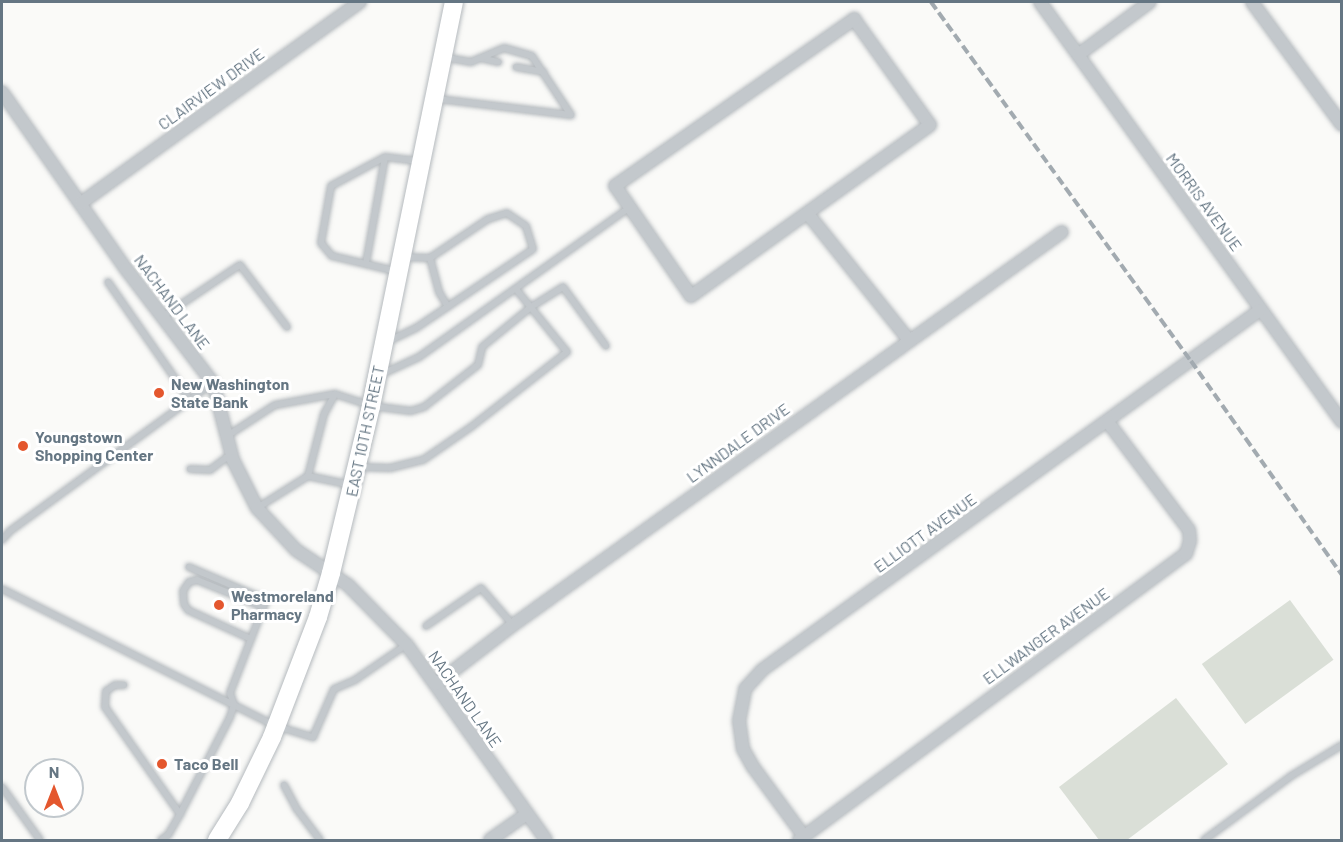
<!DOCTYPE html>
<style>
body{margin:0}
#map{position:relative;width:1343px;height:842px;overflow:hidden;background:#fafaf8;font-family:Barlow,sans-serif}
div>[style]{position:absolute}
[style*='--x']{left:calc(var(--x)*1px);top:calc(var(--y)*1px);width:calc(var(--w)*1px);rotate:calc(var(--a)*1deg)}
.green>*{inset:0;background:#dadfd7;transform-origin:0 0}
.roads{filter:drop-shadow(0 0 2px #b5babe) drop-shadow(0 0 2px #b5babe)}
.lane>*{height:6px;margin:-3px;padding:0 3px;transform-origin:3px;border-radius:3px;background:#c3c8cc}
.street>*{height:12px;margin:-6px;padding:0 6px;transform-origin:6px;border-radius:6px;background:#c3c8cc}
.primary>*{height:18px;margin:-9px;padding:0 9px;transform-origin:9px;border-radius:9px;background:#fff}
.rail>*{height:4px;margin-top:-2px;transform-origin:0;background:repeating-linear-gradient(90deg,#a2aab0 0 9px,transparent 0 13.5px)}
.dots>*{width:16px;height:16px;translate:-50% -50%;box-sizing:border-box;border:3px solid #fff;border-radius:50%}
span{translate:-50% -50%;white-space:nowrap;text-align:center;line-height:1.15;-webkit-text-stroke:6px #fff;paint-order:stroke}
.street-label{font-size:16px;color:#657683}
.poi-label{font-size:16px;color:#657683;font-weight:700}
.left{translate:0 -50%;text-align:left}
.frame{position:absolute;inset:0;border:3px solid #657683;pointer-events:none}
.north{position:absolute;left:24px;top:758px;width:60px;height:60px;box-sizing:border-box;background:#fff;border:2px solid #c1c8cd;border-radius:50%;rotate:0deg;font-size:16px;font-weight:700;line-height:24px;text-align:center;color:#657683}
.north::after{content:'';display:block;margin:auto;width:21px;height:27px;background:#e4572e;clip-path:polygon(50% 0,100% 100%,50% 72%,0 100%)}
</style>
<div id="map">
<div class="green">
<div style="left:1290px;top:600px;width:74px;height:109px;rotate:54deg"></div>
<div style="clip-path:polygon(1176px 698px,1228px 764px,1127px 840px,1099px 840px,1059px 787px)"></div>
</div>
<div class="roads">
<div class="lane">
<div style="--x:481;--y:58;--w:18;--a:13"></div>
<div style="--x:516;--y:67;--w:28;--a:10"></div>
<div style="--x:438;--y:99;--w:134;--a:6.9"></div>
<div style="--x:571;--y:115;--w:71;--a:-123.5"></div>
<div style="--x:532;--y:56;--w:29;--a:-164"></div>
<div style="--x:504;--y:48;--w:36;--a:157"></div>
<div style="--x:471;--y:62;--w:28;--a:-170"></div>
<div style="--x:430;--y:258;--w:35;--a:75"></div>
<div style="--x:439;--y:292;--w:17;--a:59"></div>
<div style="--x:366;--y:263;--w:108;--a:-79.8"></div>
<div style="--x:395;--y:271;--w:65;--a:-166.6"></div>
<div style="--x:332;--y:256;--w:17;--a:-130"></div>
<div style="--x:321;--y:243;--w:58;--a:-80"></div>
<div style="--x:331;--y:186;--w:61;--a:-28.2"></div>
<div style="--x:385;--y:157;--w:35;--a:7"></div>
<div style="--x:108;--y:282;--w:144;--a:55.2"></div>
<div style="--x:162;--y:317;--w:94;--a:-33.7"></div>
<div style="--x:240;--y:265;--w:78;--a:52.8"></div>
<div style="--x:387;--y:342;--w:32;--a:-26"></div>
<div style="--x:416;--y:328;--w:141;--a:-34"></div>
<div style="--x:533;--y:249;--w:24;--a:-107"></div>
<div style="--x:526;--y:226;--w:23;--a:-146"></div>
<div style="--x:507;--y:213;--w:20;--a:162"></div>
<div style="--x:488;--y:219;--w:70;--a:146.1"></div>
<div style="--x:430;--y:258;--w:25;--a:-178"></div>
<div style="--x:380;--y:375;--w:43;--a:-24.8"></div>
<div style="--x:419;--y:357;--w:257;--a:-35.4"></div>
<div style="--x:227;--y:436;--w:57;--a:-32.9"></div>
<div style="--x:275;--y:405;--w:61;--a:-10.4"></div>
<div style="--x:335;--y:394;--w:38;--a:18"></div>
<div style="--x:371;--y:406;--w:40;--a:7.1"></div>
<div style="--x:411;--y:411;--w:14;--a:-17"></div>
<div style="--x:424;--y:407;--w:68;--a:-37.9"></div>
<div style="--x:478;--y:365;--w:18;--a:-77"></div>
<div style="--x:482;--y:347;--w:63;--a:-39.2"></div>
<div style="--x:531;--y:307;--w:38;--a:-32"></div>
<div style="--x:563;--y:287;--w:73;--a:53.9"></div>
<div style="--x:359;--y:467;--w:31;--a:2"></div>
<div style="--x:390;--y:468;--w:34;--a:-14"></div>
<div style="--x:423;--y:460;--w:58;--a:-34.5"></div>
<div style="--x:471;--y:427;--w:122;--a:-38"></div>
<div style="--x:567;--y:352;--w:81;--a:-129"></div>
<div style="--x:190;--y:469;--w:20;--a:3"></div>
<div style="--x:210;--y:470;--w:20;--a:-37"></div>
<div style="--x:226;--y:458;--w:6;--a:18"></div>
<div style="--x:308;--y:476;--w:64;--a:-75.5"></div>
<div style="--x:324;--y:414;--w:23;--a:-61"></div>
<div style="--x:257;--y:508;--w:60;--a:-32.1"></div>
<div style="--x:308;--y:476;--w:44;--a:11.8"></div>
<div style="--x:2;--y:540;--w:12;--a:-48"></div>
<div style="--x:10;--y:531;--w:251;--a:-36.1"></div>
<div style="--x:2;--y:589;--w:306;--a:26.6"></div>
<div style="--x:276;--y:726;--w:39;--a:17"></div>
<div style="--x:313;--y:737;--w:52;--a:-66.4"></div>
<div style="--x:334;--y:689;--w:23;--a:-23"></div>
<div style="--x:355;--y:680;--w:62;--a:-34.5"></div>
<div style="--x:426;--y:626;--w:67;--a:-34.6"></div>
<div style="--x:481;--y:588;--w:49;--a:49.1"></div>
<div style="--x:251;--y:639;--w:69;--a:-155.3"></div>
<div style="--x:188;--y:610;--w:7;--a:-124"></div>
<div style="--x:184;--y:604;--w:13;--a:-94"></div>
<div style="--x:183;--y:591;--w:11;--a:-56"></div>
<div style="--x:189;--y:582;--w:8;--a:-14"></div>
<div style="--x:197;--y:580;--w:71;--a:22.2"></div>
<div style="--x:124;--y:685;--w:9;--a:180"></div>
<div style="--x:115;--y:685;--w:11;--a:146"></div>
<div style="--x:106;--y:691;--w:16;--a:94"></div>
<div style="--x:105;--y:707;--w:131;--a:55"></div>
<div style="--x:284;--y:785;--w:26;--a:62"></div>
<div style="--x:296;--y:808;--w:40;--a:53"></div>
<div style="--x:2;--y:787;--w:65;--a:54.4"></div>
<div style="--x:161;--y:840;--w:9;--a:-36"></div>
<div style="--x:168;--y:835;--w:24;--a:-60"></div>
<div style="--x:180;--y:814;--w:109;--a:-62.7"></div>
<div style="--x:230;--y:717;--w:13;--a:-72"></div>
<div style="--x:234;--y:705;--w:13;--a:-108"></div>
<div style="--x:230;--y:693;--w:100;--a:-68.8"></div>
<div style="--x:266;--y:600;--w:84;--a:-156.8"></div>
<div style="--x:1204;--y:840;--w:108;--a:-36.3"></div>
<div style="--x:1291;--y:776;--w:60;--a:-31.3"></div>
</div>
<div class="street">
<div style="--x:1040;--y:2;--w:517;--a:54.28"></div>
<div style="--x:1252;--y:2;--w:152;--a:53.8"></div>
<div style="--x:854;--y:19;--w:130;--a:54.4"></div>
<div style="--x:930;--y:125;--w:294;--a:144.4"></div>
<div style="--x:691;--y:296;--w:134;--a:-124.6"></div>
<div style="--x:615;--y:186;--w:292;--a:-34.9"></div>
<div style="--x:1078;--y:55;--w:89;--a:-36.4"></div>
<div style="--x:2;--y:92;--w:216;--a:55"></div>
<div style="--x:126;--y:269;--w:143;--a:52.7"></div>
<div style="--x:213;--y:383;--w:80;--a:75.4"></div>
<div style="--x:233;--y:460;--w:54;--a:63.4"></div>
<div style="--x:257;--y:508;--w:57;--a:47.1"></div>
<div style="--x:296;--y:550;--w:63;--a:33.9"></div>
<div style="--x:348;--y:585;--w:84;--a:45.5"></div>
<div style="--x:407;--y:645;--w:239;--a:54.5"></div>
<div style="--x:81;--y:203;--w:344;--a:-35.8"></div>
<div style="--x:808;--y:214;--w:161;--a:51.3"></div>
<div style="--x:436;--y:684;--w:97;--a:-37.5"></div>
<div style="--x:513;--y:625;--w:675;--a:-35.6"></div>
<div style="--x:803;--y:835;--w:84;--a:-126.3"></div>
<div style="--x:753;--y:767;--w:21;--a:-119"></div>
<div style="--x:743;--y:749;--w:28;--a:-98"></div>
<div style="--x:739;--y:721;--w:33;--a:-79"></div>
<div style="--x:745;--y:689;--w:25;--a:-48"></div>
<div style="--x:762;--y:670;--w:614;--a:-35.86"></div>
<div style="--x:490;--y:840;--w:43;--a:-35.5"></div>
<div style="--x:799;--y:840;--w:481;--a:-36.5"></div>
<div style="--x:1186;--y:554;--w:14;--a:-73"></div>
<div style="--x:1190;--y:541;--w:11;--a:-95"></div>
<div style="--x:1189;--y:530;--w:135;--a:-126.9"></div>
</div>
<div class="primary">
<div style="--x:217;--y:840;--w:44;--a:-58.1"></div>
<div style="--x:240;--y:803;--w:73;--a:-64.1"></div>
<div style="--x:272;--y:737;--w:129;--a:-69"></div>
<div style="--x:318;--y:617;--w:46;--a:-73.5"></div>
<div style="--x:331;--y:573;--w:172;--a:-76.5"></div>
<div style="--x:371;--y:406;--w:412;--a:-78.4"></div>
</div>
</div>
<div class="rail">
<div style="--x:931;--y:2;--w:443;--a:54.1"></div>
<div style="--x:1191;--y:361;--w:262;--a:54.8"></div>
</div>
<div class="dots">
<div style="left:159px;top:393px;background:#e4572e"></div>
<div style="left:23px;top:446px;background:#e4572e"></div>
<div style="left:219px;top:605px;background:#e4572e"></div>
<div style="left:162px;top:764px;background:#e4572e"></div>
</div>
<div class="street-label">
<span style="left:211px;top:89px;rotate:-36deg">CLAIRVIEW DRIVE</span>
<span style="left:1204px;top:202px;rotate:54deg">MORRIS AVENUE</span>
<span style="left:172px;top:302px;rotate:53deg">NACHAND LANE</span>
<span style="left:365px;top:431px;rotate:-78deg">EAST 10TH STREET</span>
<span style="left:738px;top:443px;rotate:-36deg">LYNNDALE DRIVE</span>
<span style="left:925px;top:533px;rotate:-36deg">ELLIOTT AVENUE</span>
<span style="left:1046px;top:636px;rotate:-36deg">ELLWANGER AVENUE</span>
<span style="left:465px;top:699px;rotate:55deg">NACHAND LANE</span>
</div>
<div class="poi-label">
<span class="left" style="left:171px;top:393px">New Washington<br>State Bank</span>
<span class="left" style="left:35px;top:446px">Youngstown<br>Shopping Center</span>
<span class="left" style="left:231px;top:605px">Westmoreland<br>Pharmacy</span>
<span class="left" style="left:174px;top:764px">Taco Bell</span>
</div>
<div class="frame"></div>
<div class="north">N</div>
</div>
